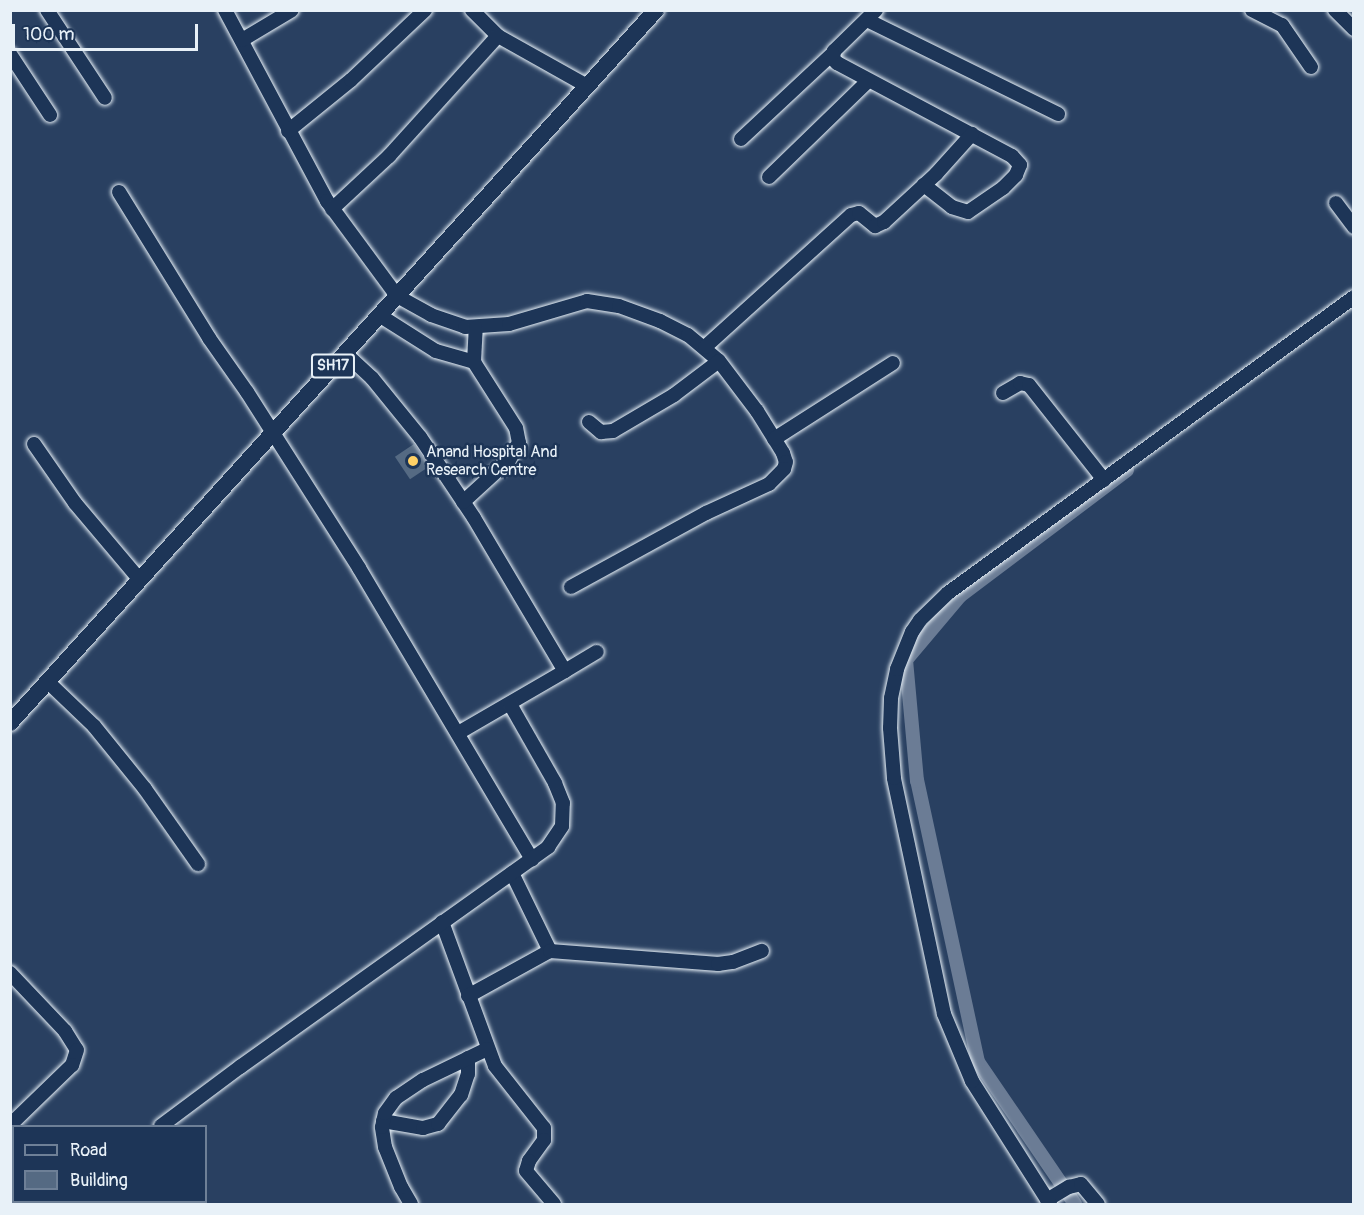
<!DOCTYPE html>
<style>
body{margin:0}
#map{position:relative;width:1364px;height:1215px;overflow:hidden;background:#294061;font-family:Pangolin,sans-serif}
div>[style]{position:absolute}
[style*='--x']{left:calc(var(--x)*1px);top:calc(var(--y)*1px);width:calc(var(--w)*1px);rotate:calc(var(--a)*1deg)}
.canal>*{height:14px;margin:-7px;padding:0 7px;transform-origin:7px;border-radius:7px;background:#6b7c95}
.building>*{inset:0;background:#556a83;transform-origin:0 0}
.roads{filter:drop-shadow(0 0 2px #e8f1f8) drop-shadow(0 0 2px #e8f1f8)}
.minor>*{height:14px;margin:-7px;padding:0 7px;transform-origin:7px;border-radius:7px;background:#1d3557}
.major>*{height:16px;margin:-8px;padding:0 8px;transform-origin:8px;border-radius:8px;background:#1d3557}
.dots>*{width:16px;height:16px;translate:-50% -50%;box-sizing:border-box;border:3px solid #1d3557;border-radius:50%}
span{translate:-50% -50%;white-space:nowrap;text-align:center;line-height:1.15;-webkit-text-stroke:5px #1d3557;paint-order:stroke}
.shield-label span{padding:2px 4px;background:#1d3557;border:2px solid;border-radius:4px;-webkit-text-stroke-width:0}
.shield-label{font-size:15px;color:#e8f1f8;font-weight:700}
.poi-label{font-size:16px;color:#e8f1f8}
.left{translate:0 -50%;text-align:left}
.frame{position:absolute;inset:0;border:12px solid #e8f1f8;pointer-events:none}
.legend{position:absolute;left:12px;top:1125px;width:195px;height:78px;box-sizing:border-box;background:#1d3557;border:2px solid #6e8097;margin:0;padding:8px 10px;list-style:none;font-size:18px;color:#e8f1f8}
.legend li{display:flex;align-items:center;gap:12px;height:30px}
.legend b{width:30px;border:2px solid #6e8097}
.scale{position:absolute;left:12px;top:24px;width:186px;height:27px;box-sizing:border-box;border:3px solid #e8f1f8;border-top:0;padding-left:8px;font-size:18px;line-height:21px;white-space:nowrap;color:#e8f1f8;-webkit-text-stroke:4px #1d3557;paint-order:stroke}
</style>
<div id="map">
<div class="canal">
<div style="--x:1075;--y:1204;--w:172;--a:-124.3"></div>
<div style="--x:978;--y:1062;--w:288;--a:-102.2"></div>
<div style="--x:917;--y:781;--w:121;--a:-95.2"></div>
<div style="--x:906;--y:660;--w:84;--a:-49.8"></div>
<div style="--x:960;--y:596;--w:209;--a:-37"></div>
</div>
<div class="building">
<div style="left:414px;top:444px;width:27px;height:23px;rotate:56deg"></div>
</div>
<div class="roads">
<div class="minor">
<div style="--x:47;--y:10;--w:105;--a:56.6"></div>
<div style="--x:225;--y:10;--w:217;--a:61.9"></div>
<div style="--x:327;--y:201;--w:118;--a:53.6"></div>
<div style="--x:397;--y:296;--w:39;--a:29"></div>
<div style="--x:431;--y:315;--w:36;--a:19"></div>
<div style="--x:465;--y:327;--w:44;--a:-3.9"></div>
<div style="--x:509;--y:324;--w:81;--a:-16.4"></div>
<div style="--x:587;--y:301;--w:32;--a:9"></div>
<div style="--x:619;--y:306;--w:44;--a:20.1"></div>
<div style="--x:660;--y:321;--w:31;--a:27"></div>
<div style="--x:688;--y:335;--w:40;--a:40"></div>
<div style="--x:719;--y:361;--w:63;--a:52.8"></div>
<div style="--x:757;--y:411;--w:49;--a:58.2"></div>
<div style="--x:783;--y:453;--w:9;--a:72"></div>
<div style="--x:786;--y:462;--w:7;--a:106"></div>
<div style="--x:784;--y:469;--w:21;--a:135"></div>
<div style="--x:769;--y:484;--w:69;--a:155.3"></div>
<div style="--x:706;--y:513;--w:154;--a:151.3"></div>
<div style="--x:472;--y:10;--w:37;--a:45"></div>
<div style="--x:498;--y:36;--w:102;--a:29.3"></div>
<div style="--x:876;--y:10;--w:59;--a:135.7"></div>
<div style="--x:834;--y:51;--w:8;--a:97"></div>
<div style="--x:833;--y:59;--w:6;--a:45"></div>
<div style="--x:837;--y:63;--w:198;--a:28"></div>
<div style="--x:1012;--y:156;--w:12;--a:48"></div>
<div style="--x:1020;--y:165;--w:11;--a:112"></div>
<div style="--x:1016;--y:175;--w:18;--a:135"></div>
<div style="--x:1003;--y:188;--w:42;--a:145.6"></div>
<div style="--x:968;--y:212;--w:17;--a:-163"></div>
<div style="--x:952;--y:207;--w:36;--a:-142"></div>
<div style="--x:1252;--y:10;--w:34;--a:27"></div>
<div style="--x:1282;--y:25;--w:51;--a:55.4"></div>
<div style="--x:1335;--y:10;--w:27;--a:45"></div>
<div style="--x:867;--y:20;--w:213;--a:26.2"></div>
<div style="--x:242;--y:40;--w:58;--a:-31"></div>
<div style="--x:10;--y:54;--w:73;--a:56.7"></div>
<div style="--x:288;--y:131;--w:81;--a:-39"></div>
<div style="--x:351;--y:80;--w:102;--a:-43.4"></div>
<div style="--x:741;--y:139;--w:125;--a:-43"></div>
<div style="--x:769;--y:177;--w:138;--a:-44.1"></div>
<div style="--x:119;--y:192;--w:172;--a:58.3"></div>
<div style="--x:209;--y:338;--w:66;--a:54.9"></div>
<div style="--x:247;--y:392;--w:209;--a:57.5"></div>
<div style="--x:359;--y:568;--w:339;--a:59.3"></div>
<div style="--x:1336;--y:203;--w:30;--a:53"></div>
<div style="--x:332;--y:209;--w:78;--a:-42.9"></div>
<div style="--x:389;--y:156;--w:162;--a:-47.8"></div>
<div style="--x:379;--y:315;--w:67;--a:32.3"></div>
<div style="--x:436;--y:351;--w:40;--a:16"></div>
<div style="--x:705;--y:347;--w:197;--a:-42.1"></div>
<div style="--x:851;--y:215;--w:8;--a:-14"></div>
<div style="--x:859;--y:213;--w:21;--a:39"></div>
<div style="--x:875;--y:226;--w:10;--a:-24"></div>
<div style="--x:884;--y:222;--w:71;--a:-42.7"></div>
<div style="--x:936;--y:174;--w:54;--a:-48"></div>
<div style="--x:345;--y:353;--w:37;--a:43"></div>
<div style="--x:372;--y:378;--w:76;--a:50.9"></div>
<div style="--x:420;--y:437;--w:97;--a:56.3"></div>
<div style="--x:474;--y:518;--w:178;--a:59.3"></div>
<div style="--x:565;--y:671;--w:124;--a:149.9"></div>
<div style="--x:1003;--y:393;--w:20;--a:-30"></div>
<div style="--x:1020;--y:383;--w:9;--a:13"></div>
<div style="--x:1029;--y:385;--w:121;--a:51.7"></div>
<div style="--x:589;--y:422;--w:16;--a:40"></div>
<div style="--x:601;--y:432;--w:12;--a:-5"></div>
<div style="--x:613;--y:431;--w:71;--a:-30.5"></div>
<div style="--x:674;--y:395;--w:56;--a:-37.1"></div>
<div style="--x:774;--y:439;--w:141;--a:-32.6"></div>
<div style="--x:34;--y:444;--w:72;--a:55.2"></div>
<div style="--x:75;--y:503;--w:101;--a:49.8"></div>
<div style="--x:463;--y:502;--w:62;--a:-42.4"></div>
<div style="--x:509;--y:460;--w:20;--a:-60"></div>
<div style="--x:519;--y:443;--w:15;--a:-101"></div>
<div style="--x:516;--y:428;--w:78;--a:-122.5"></div>
<div style="--x:474;--y:362;--w:34;--a:-87"></div>
<div style="--x:565;--y:671;--w:37;--a:-31"></div>
<div style="--x:48;--y:682;--w:64;--a:43.7"></div>
<div style="--x:94;--y:726;--w:81;--a:51"></div>
<div style="--x:145;--y:789;--w:92;--a:54.8"></div>
<div style="--x:512;--y:873;--w:87;--a:64"></div>
<div style="--x:442;--y:922;--w:153;--a:69.8"></div>
<div style="--x:495;--y:1066;--w:79;--a:51.7"></div>
<div style="--x:544;--y:1128;--w:12;--a:90"></div>
<div style="--x:544;--y:1140;--w:26;--a:126"></div>
<div style="--x:529;--y:1161;--w:10;--a:107"></div>
<div style="--x:526;--y:1171;--w:43;--a:49.7"></div>
<div style="--x:10;--y:973;--w:80;--a:46.5"></div>
<div style="--x:65;--y:1031;--w:22;--a:58"></div>
<div style="--x:77;--y:1050;--w:16;--a:108"></div>
<div style="--x:72;--y:1065;--w:86;--a:135.9"></div>
<div style="--x:468;--y:996;--w:94;--a:-28.8"></div>
<div style="--x:550;--y:951;--w:169;--a:4.4"></div>
<div style="--x:718;--y:964;--w:15;--a:-8"></div>
<div style="--x:733;--y:962;--w:31;--a:-21"></div>
<div style="--x:383;--y:1121;--w:41;--a:9.9"></div>
<div style="--x:423;--y:1128;--w:16;--a:-15"></div>
<div style="--x:438;--y:1124;--w:37;--a:-52"></div>
<div style="--x:461;--y:1095;--w:22;--a:-72"></div>
<div style="--x:468;--y:1074;--w:16;--a:-90"></div>
<div style="--x:161;--y:1126;--w:99;--a:-36.8"></div>
<div style="--x:240;--y:1067;--w:379;--a:-35.5"></div>
<div style="--x:548;--y:847;--w:25;--a:-56"></div>
<div style="--x:562;--y:826;--w:23;--a:-88"></div>
<div style="--x:563;--y:803;--w:22;--a:-112"></div>
<div style="--x:555;--y:783;--w:91;--a:-119.7"></div>
<div style="--x:1047;--y:1200;--w:26;--a:-31"></div>
<div style="--x:1069;--y:1187;--w:12;--a:-14"></div>
<div style="--x:1081;--y:1184;--w:26;--a:50"></div>
<div style="--x:62;--y:1204;--w:4;--a:-27"></div>
<div style="--x:411;--y:1204;--w:20;--a:-120"></div>
<div style="--x:401;--y:1187;--w:43;--a:-111.8"></div>
<div style="--x:385;--y:1147;--w:20;--a:-99"></div>
<div style="--x:382;--y:1127;--w:14;--a:-78"></div>
<div style="--x:385;--y:1113;--w:19;--a:-54"></div>
<div style="--x:396;--y:1098;--w:32;--a:-34"></div>
<div style="--x:423;--y:1080;--w:71;--a:-25.8"></div>
<div style="--x:1050;--y:1204;--w:146;--a:-122.4"></div>
<div style="--x:972;--y:1081;--w:73;--a:-112.7"></div>
<div style="--x:944;--y:1014;--w:241;--a:-102"></div>
<div style="--x:894;--y:778;--w:50;--a:-94.6"></div>
<div style="--x:890;--y:728;--w:30;--a:-88"></div>
<div style="--x:891;--y:698;--w:30;--a:-78"></div>
<div style="--x:897;--y:669;--w:40;--a:-68"></div>
<div style="--x:912;--y:632;--w:14;--a:-56"></div>
<div style="--x:920;--y:620;--w:39;--a:-44"></div>
<div style="--x:948;--y:593;--w:502;--a:-36.09"></div>
</div>
<div class="major">
<div style="--x:10;--y:723;--w:962;--a:-47.82"></div>
</div>
</div>
<div class="dots">
<div style="left:413px;top:461px;background:#ffd166"></div>
</div>
<div class="shield-label">
<span style="left:333px;top:366px">SH17</span>
</div>
<div class="poi-label">
<span class="left" style="left:426px;top:461px">Anand Hospital And<br>Research Centre</span>
</div>
<div class="frame"></div>
<ul class="legend">
<li><b style="height:8px;background:#1d3557"></b>Road</li>
<li><b style="height:16px;background:#556a83"></b>Building</li>
</ul>
<div class="scale">100 m</div>
</div>
